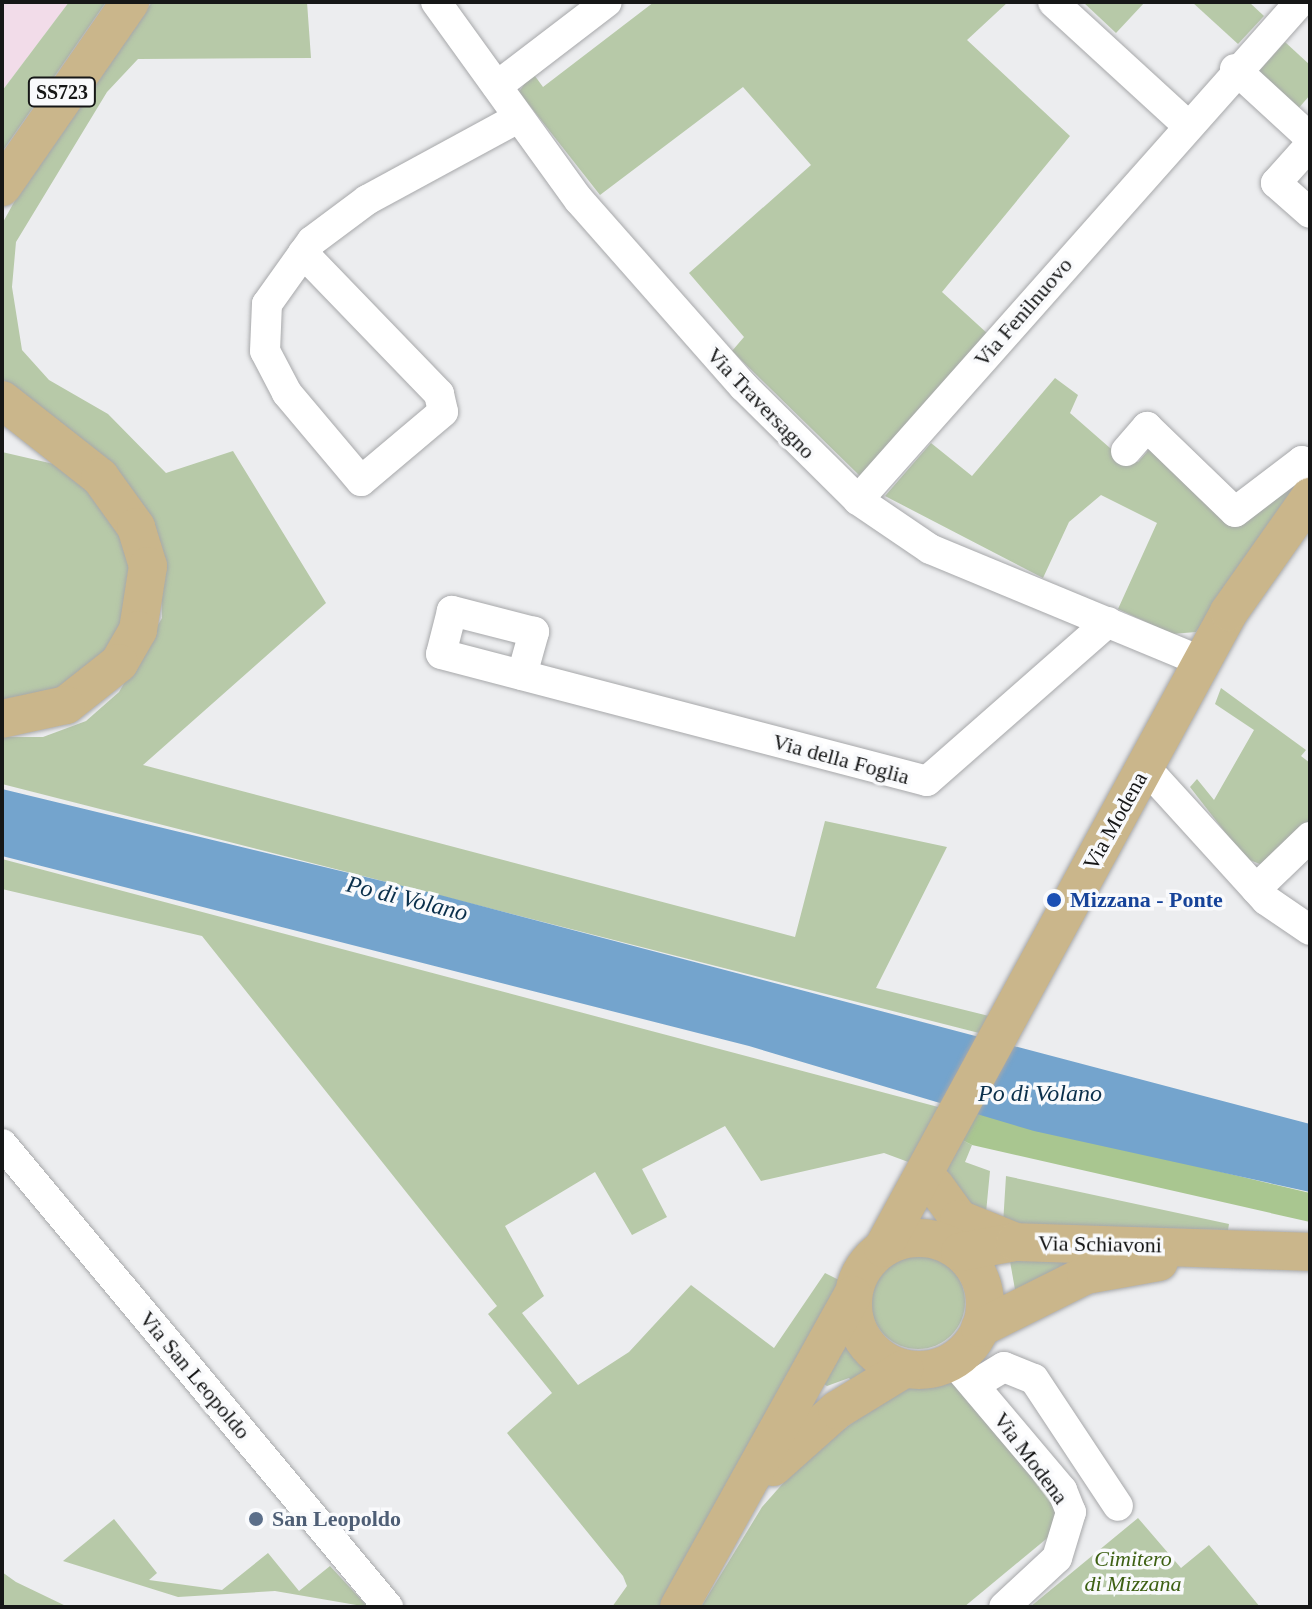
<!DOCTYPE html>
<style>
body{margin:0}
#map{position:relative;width:1312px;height:1609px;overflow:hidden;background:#ecedef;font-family:"Times New Roman",serif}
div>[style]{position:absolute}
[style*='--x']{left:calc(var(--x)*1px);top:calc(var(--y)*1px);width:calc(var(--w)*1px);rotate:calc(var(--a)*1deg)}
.industrial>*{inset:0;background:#f2dce9}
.green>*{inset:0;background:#b7c9a8}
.round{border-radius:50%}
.forest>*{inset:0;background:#a9c690}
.water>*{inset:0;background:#74a4cd}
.roads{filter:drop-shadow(0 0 2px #a7a8aa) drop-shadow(0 0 2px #a7a8aa)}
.minor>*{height:30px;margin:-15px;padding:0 15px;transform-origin:15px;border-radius:15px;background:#fff}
.major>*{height:38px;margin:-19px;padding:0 19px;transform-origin:19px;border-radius:19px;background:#cab68b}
.major>.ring{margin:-19px;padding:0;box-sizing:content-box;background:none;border:38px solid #cab68b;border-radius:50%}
.dots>*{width:22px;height:22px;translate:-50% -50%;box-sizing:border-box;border:4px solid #f9fafc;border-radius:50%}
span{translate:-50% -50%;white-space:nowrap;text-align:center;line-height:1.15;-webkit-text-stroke:7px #f9fafc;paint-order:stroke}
.shield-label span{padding:2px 6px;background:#f9fafc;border:2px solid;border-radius:6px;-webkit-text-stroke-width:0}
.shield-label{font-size:20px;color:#161717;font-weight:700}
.street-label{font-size:22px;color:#161717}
.transit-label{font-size:22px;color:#164399;font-weight:700}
.left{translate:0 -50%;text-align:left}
.service-label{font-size:22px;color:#4e5e75;font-weight:700}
.park-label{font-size:22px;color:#3d6013;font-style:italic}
.water-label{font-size:24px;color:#0a2f4b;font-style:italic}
.frame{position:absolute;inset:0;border:4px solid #161717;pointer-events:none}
</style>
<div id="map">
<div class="industrial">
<div style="clip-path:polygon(2px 2px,69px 2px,2px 91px)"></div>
</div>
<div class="green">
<div style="clip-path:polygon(69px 2px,106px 2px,2px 152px,2px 91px)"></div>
<div style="clip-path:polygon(152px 2px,307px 2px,311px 58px,138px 59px,107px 92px,16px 242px,12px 287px,22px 350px,49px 380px,108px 414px,166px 473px,233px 451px,326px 603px,143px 765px,795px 937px,825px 821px,947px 847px,876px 988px,993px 1017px,983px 1034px,2px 784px,2px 737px,43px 737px,86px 721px,119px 692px,162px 618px,160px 549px,2px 378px,2px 224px,40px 155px)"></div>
<div style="clip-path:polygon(654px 2px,1008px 2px,967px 40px,1070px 136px,942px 292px,988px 334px,861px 477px,732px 351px,744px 337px,689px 273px,811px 165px,743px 87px,600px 195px,519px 92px,532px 72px,543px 87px)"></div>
<div style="clip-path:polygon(1083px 2px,1145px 2px,1116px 33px)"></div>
<div style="clip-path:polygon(1192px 2px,1249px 2px,1264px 16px,1238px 44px)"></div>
<div style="clip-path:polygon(1285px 42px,1310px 65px,1310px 95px,1291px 117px,1251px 80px)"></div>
<div style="clip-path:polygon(1055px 378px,1078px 395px,1070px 413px,1110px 448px,1138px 462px,1155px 443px,1235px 520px,1291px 476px,1301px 483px,1196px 632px,1172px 634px,1118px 609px,1157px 523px,1101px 495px,1069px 522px,1043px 578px,885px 496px,931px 443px,972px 476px)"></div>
<div style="clip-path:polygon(2px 452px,58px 465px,86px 487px,124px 540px,131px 571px,125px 620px,93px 668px,42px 697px,2px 700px)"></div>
<div style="clip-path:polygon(1221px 688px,1306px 750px,1301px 756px,1310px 763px,1310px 822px,1262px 865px,1245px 858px,1190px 787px,1197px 779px,1214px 800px,1254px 730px,1215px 704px)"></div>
<div style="clip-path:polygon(2px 859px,942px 1108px,911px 1163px,884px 1153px,761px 1181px,725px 1126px,642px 1169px,667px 1217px,632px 1235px,595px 1172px,505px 1226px,544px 1296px,522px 1313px,578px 1385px,629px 1352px,691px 1285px,774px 1348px,825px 1273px,843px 1282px,660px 1607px,612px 1607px,627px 1586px,623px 1576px,507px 1433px,552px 1393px,488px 1314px,497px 1306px,202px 936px,2px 889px)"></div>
<div style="clip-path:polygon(958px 1138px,972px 1145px,965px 1162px,990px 1171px,985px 1223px,944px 1179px)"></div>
<div style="clip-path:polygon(1006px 1176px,1229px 1224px,1228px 1230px,1003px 1224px)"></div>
<div style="clip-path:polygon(1008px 1250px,1101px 1251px,1016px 1295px)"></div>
<div class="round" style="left:871px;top:1255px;width:94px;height:94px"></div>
<div style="clip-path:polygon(849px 1329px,885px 1367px,858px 1387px,849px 1378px,827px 1386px,819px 1381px)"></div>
<div style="clip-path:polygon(948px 1375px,1057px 1497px,1057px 1530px,964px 1607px,701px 1607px,762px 1507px,808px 1455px,898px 1390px)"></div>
<div style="clip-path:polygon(1138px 1518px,1181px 1568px,1209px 1545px,1260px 1607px,1030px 1607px)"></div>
<div style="clip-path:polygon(114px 1519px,157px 1573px,149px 1580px,222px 1590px,268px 1553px,299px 1591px,330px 1566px,368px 1607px,275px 1591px,178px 1597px,63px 1561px)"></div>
<div style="clip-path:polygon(2px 1572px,16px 1582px,68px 1607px,2px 1607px)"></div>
</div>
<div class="forest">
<div style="clip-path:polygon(971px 1112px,1310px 1193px,1310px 1222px,972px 1145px,958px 1138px)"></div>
</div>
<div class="water">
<div style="clip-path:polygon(2px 789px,440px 895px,1310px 1124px,1310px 1192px,1034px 1131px,749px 1046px,2px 856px)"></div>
</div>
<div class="roads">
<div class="minor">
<div style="--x:436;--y:2;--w:244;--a:54.2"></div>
<div style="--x:579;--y:200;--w:249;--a:48.6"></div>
<div style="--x:744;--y:387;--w:161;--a:44.7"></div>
<div style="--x:858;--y:500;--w:87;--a:34.2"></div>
<div style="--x:930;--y:549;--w:293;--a:22.5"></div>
<div style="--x:1053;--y:2;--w:182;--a:42.5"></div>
<div style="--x:1235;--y:69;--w:102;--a:42.6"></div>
<div style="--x:497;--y:86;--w:138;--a:-37.4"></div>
<div style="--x:1310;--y:145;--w:51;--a:131.8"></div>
<div style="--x:1276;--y:183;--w:45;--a:41.4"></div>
<div style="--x:303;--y:253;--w:196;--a:46"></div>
<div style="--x:439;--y:394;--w:18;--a:77"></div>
<div style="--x:443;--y:412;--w:107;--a:139.9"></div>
<div style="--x:361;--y:481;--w:115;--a:-130.1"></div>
<div style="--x:287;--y:393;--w:47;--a:-117.6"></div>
<div style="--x:265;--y:351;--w:47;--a:-87.6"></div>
<div style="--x:267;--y:304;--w:77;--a:-54.5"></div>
<div style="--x:312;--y:241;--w:69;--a:-36.7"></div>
<div style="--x:367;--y:200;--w:172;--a:-28.5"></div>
<div style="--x:1126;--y:451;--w:32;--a:-49"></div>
<div style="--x:1147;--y:427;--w:122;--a:44"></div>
<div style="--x:1235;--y:512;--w:84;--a:-37.3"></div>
<div style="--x:1302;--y:461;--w:11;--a:41"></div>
<div style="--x:858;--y:500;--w:666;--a:-48.41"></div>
<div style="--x:522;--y:675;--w:45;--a:-74.4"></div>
<div style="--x:534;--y:632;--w:85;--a:-165.6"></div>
<div style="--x:452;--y:611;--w:44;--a:104.3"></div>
<div style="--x:441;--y:654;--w:502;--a:14.64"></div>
<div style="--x:927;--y:781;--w:241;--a:-41.3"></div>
<div style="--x:1145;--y:767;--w:180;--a:47.7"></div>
<div style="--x:1266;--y:900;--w:53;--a:34.3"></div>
<div style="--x:1256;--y:889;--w:75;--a:-43.9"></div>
<div style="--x:2;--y:1144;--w:603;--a:50.18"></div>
<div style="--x:953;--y:1361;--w:169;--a:49.8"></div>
<div style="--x:1062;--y:1490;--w:24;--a:68"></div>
<div style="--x:1071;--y:1512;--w:48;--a:106.9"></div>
<div style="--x:1057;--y:1558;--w:72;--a:137.2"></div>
<div style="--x:974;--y:1385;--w:35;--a:-31"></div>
<div style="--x:1004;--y:1367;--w:32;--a:22"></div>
<div style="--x:1034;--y:1379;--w:152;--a:56.5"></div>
</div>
<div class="major">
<div style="--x:2;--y:187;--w:225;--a:-55.3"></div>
<div style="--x:2;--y:400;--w:125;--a:38.2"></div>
<div style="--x:100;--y:477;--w:62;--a:54.2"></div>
<div style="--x:136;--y:527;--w:41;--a:72.9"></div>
<div style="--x:148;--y:566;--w:65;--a:98.9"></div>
<div style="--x:138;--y:630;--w:38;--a:120"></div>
<div style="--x:119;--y:663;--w:68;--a:141.6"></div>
<div style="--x:66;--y:705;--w:66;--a:167.7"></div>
<div style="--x:935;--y:1186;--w:41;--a:54"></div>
<div style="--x:959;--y:1219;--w:58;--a:22.2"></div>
<div class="ring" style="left:853px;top:1238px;width:94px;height:94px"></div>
<div style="--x:883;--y:1248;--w:724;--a:-61.45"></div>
<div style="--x:1229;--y:612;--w:141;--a:-54.8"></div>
<div style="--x:960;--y:1252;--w:56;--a:-10.3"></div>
<div style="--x:1015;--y:1242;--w:295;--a:1.9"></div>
<div style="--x:980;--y:1328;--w:119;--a:-26.6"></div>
<div style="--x:1086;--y:1275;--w:74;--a:-10.1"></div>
<div style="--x:773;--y:1467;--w:86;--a:-41.7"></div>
<div style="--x:837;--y:1410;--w:79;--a:-31.5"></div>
<div style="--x:679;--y:1607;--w:357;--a:-60.9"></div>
</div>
</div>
<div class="dots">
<div style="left:1054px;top:900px;background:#1a4fb4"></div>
<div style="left:256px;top:1519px;background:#5c6f8a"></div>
</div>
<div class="shield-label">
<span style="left:62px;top:92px">SS723</span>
</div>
<div class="street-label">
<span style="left:1023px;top:312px;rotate:-49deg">Via Fenilnuovo</span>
<span style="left:761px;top:403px;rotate:46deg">Via Traversagno</span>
<span style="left:841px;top:759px;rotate:15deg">Via della Foglia</span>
<span style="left:1115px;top:821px;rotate:-61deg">Via Modena</span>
<span style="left:1100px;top:1244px;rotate:1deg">Via Schiavoni</span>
<span style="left:195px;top:1375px;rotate:50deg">Via San Leopoldo</span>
<span style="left:1031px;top:1458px;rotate:53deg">Via Modena</span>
</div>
<div class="transit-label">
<span class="left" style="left:1070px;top:900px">Mizzana - Ponte</span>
</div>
<div class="service-label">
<span class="left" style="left:272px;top:1519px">San Leopoldo</span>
</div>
<div class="park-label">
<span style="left:1133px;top:1571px">Cimitero<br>di Mizzana</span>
</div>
<div class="water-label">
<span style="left:407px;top:899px;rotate:14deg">Po di Volano</span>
<span style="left:1040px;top:1094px">Po di Volano</span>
</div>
<div class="frame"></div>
</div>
